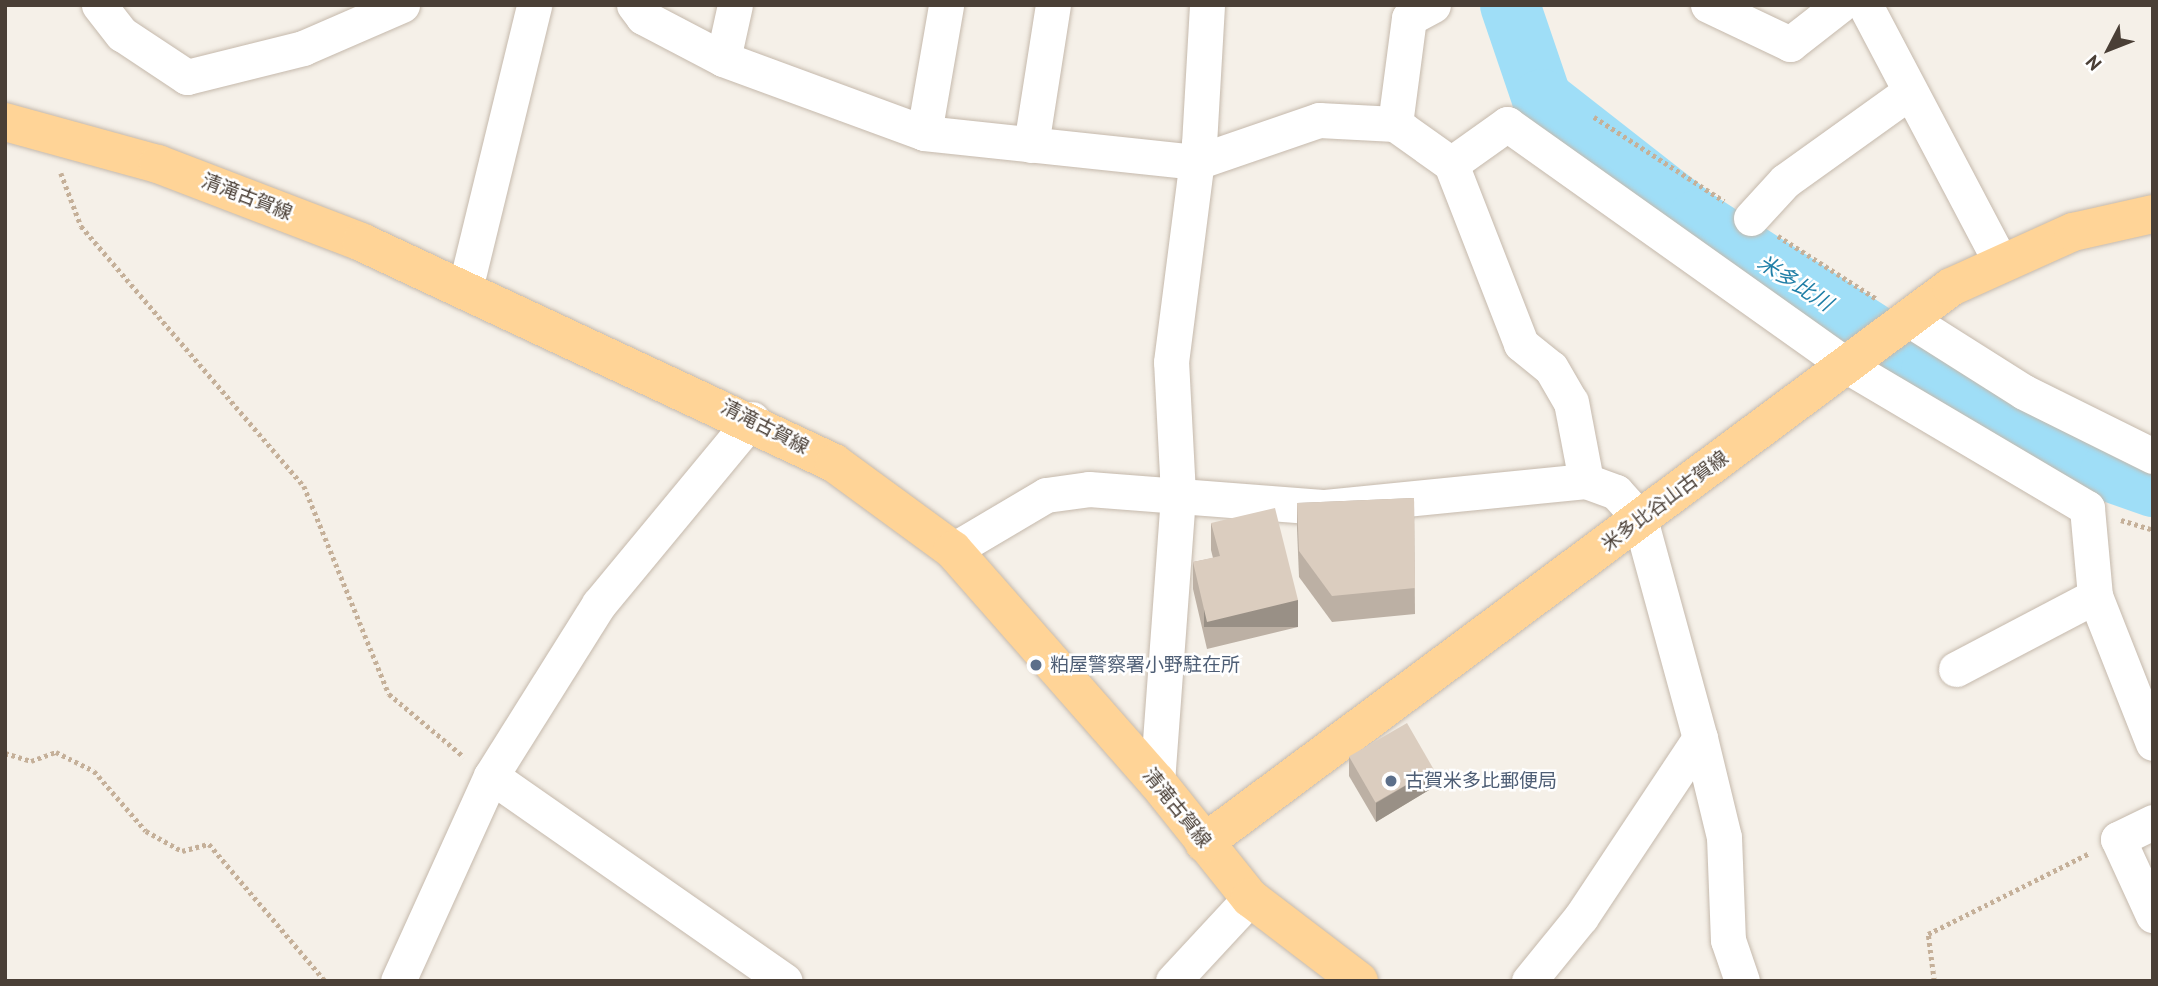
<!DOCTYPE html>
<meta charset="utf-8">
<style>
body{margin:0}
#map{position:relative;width:2158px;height:986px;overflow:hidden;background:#f5f0e8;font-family:"PT Sans","Noto Sans JP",sans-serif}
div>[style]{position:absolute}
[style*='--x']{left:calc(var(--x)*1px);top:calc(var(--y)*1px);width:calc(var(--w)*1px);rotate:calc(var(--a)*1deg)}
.river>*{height:60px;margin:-30px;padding:0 30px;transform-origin:30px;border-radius:30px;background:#9fdef7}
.path>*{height:4.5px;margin-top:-2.25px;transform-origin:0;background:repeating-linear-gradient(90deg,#c5b099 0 3.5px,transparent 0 7px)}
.roads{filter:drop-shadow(0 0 2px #c5b9ac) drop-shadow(0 0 2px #c5b9ac)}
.minor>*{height:35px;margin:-17.5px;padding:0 17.5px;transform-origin:17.5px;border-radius:17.5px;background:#fff}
.major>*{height:38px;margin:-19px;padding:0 19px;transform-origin:19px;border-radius:19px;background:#ffd497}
.wall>*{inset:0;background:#bcb0a4}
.shaded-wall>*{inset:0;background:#999086;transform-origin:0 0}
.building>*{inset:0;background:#dbcdbf;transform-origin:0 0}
.dots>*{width:19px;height:19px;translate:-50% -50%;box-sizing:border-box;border:4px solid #fff;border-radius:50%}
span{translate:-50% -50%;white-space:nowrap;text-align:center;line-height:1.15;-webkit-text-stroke:5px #fff;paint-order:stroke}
.street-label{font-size:19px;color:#4a3f36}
.service-label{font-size:19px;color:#4e5e75}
.left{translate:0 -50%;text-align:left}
.water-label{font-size:21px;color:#207fa7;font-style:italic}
.frame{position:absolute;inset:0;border:7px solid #4a3f36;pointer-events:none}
.north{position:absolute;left:2074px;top:14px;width:70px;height:70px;-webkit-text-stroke:5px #fff;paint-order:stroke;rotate:228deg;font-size:19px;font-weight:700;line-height:28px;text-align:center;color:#4a3f36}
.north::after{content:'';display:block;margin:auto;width:24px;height:32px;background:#4a3f36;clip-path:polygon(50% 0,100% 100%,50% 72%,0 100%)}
</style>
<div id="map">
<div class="river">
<div style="--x:1510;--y:5;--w:99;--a:71.2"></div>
<div style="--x:1542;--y:99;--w:197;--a:38"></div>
<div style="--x:1697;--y:220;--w:278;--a:32.8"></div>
<div style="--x:1931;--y:371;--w:206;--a:29.4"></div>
<div style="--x:2110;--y:472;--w:46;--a:19.2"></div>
</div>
<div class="path">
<div style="--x:1594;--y:117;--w:155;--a:32.9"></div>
<div style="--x:61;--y:173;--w:57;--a:69.3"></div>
<div style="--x:81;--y:226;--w:343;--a:49.4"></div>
<div style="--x:304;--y:486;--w:225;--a:67.8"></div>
<div style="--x:389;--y:694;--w:98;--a:40"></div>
<div style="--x:1778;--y:236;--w:117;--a:32.5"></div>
<div style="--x:2121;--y:520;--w:34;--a:17"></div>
<div style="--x:5;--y:753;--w:27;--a:17"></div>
<div style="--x:31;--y:761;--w:27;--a:-20"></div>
<div style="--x:56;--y:752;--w:42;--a:26.6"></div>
<div style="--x:94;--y:771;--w:79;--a:49.1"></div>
<div style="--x:146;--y:831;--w:41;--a:29.1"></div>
<div style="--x:182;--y:851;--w:28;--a:-15"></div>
<div style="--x:209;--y:844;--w:180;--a:49.7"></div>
<div style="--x:1934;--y:981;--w:47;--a:-97.3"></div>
<div style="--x:1928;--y:934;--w:179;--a:-26.6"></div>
</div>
<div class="roads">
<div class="minor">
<div style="--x:99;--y:5;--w:37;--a:52"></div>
<div style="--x:122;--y:34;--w:78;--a:33.5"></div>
<div style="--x:187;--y:77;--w:120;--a:-14"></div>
<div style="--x:303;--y:48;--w:108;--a:-23.5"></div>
<div style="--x:634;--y:5;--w:15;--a:53"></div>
<div style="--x:643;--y:17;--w:90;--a:27.7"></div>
<div style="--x:723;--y:59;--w:214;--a:20.2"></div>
<div style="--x:924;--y:133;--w:275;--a:6.1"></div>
<div style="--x:1197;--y:162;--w:129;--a:-19"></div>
<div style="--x:1319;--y:120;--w:76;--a:3"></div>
<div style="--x:1395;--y:124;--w:69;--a:35.5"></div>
<div style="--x:1451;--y:164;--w:69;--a:-35.5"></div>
<div style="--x:1507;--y:124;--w:417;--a:35.4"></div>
<div style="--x:1847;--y:366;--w:279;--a:30.6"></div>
<div style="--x:2087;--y:508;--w:88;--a:84.8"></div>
<div style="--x:2095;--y:596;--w:158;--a:68.5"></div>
<div style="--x:1708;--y:5;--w:91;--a:25.4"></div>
<div style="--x:1790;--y:44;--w:63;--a:-38"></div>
<div style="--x:1865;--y:5;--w:289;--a:62.2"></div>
<div style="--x:723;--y:59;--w:55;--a:-77.5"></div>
<div style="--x:1395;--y:124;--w:107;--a:-82.5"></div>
<div style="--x:1409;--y:18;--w:27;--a:-28"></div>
<div style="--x:924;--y:133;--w:130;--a:-80.2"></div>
<div style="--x:1031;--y:145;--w:142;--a:-81.1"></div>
<div style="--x:1451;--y:164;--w:193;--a:68.7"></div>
<div style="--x:1521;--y:344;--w:38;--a:39"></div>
<div style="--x:1551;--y:368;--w:39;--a:60"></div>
<div style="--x:1571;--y:402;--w:80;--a:79.2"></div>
<div style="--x:1751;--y:218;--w:50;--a:-47.4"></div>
<div style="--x:1785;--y:181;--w:151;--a:-35.6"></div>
<div style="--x:465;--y:289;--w:292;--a:-76.3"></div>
<div style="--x:1907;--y:318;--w:138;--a:32.3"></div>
<div style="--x:2024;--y:392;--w:144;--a:26.4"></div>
<div style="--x:953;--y:550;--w:108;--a:-30.6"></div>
<div style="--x:1046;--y:495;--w:43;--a:-7.9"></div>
<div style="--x:1089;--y:489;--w:237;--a:4.4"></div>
<div style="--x:1325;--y:507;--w:262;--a:-5.7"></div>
<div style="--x:1586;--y:481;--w:32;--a:20"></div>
<div style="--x:1616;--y:492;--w:36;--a:48"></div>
<div style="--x:1640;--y:519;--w:227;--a:74.7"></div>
<div style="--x:1700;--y:738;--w:102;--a:76.4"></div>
<div style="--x:1724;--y:837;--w:103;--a:87.8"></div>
<div style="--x:1728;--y:940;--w:43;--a:71.1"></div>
<div style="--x:1956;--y:669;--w:157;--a:-27.7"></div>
<div style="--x:491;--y:776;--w:358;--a:34.9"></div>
<div style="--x:1157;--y:782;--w:289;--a:-85.8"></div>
<div style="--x:1178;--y:494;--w:132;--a:-93"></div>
<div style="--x:1171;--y:362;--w:220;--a:-82.7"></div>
<div style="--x:1199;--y:144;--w:139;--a:-86.7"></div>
<div style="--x:2153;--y:822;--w:39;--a:154"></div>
<div style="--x:2118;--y:839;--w:84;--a:65.3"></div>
<div style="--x:398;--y:981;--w:225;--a:-65.6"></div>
<div style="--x:491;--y:776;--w:203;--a:-57.9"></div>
<div style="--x:599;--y:604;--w:240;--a:-50.4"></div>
<div style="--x:1173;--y:981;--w:113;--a:-47.1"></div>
<div style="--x:1529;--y:981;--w:82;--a:-50.9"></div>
<div style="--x:1581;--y:917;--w:215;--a:-56.4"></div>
</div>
<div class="major">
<div style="--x:5;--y:122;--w:159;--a:15.4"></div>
<div style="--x:158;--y:164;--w:217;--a:21"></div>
<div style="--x:361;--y:242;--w:522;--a:25.04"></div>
<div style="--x:834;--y:463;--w:147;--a:36.2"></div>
<div style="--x:953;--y:550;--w:309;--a:48.7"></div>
<div style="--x:1157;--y:782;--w:149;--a:51.3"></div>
<div style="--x:1250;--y:898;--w:137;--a:37.3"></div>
<div style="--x:1204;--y:843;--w:931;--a:-36.66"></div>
<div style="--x:1951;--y:287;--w:134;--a:-24.3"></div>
<div style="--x:2073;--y:232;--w:82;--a:-12.7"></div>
</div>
</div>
<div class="wall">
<div style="clip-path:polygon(1414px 498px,1415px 614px,1332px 622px,1299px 577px,1297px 529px,1297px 503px)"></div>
<div style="clip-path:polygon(1211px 523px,1298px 627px,1207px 649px,1193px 589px,1193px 562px,1213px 558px,1211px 550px)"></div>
<div style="clip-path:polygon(1349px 757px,1434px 787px,1376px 822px,1349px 776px)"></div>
</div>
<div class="shaded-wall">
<div style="left:1298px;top:600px;width:27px;height:94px;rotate:90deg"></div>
<div style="clip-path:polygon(1434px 769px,1434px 787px,1376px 822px,1376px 803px)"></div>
</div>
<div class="building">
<div style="clip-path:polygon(1414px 498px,1415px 588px,1332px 596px,1299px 551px,1297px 503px)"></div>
<div style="clip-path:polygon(1275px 508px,1298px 600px,1207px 622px,1193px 562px,1220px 556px,1211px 523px)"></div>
<div style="left:1407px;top:723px;width:53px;height:67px;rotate:60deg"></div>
</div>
<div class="dots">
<div style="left:1036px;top:665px;background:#5c6f8a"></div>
<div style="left:1391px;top:781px;background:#5c6f8a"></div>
</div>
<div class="street-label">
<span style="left:247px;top:197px;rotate:21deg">清滝古賀線</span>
<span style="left:765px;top:427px;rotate:27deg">清滝古賀線</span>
<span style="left:1665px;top:501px;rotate:-37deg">米多比谷山古賀線</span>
<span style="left:1177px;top:808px;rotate:51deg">清滝古賀線</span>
</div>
<div class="service-label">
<span class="left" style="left:1050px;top:665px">粕屋警察署小野駐在所</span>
<span class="left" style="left:1405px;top:781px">古賀米多比郵便局</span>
</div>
<div class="water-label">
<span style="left:1795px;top:283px;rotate:33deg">米多比川</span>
</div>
<div class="frame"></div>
<div class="north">N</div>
</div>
